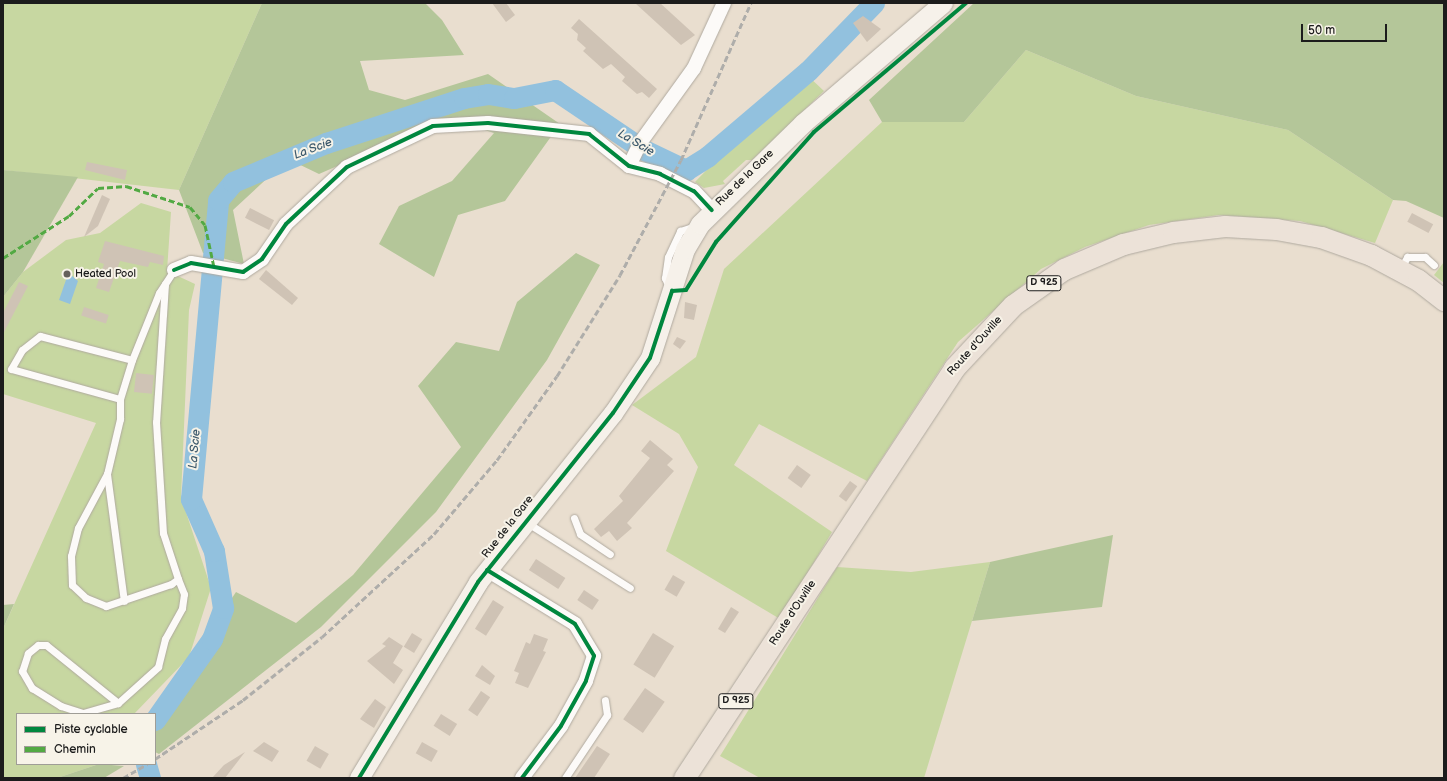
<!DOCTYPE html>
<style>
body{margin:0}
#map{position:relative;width:1447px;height:781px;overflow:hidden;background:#e9decf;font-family:"Balsamiq Sans",sans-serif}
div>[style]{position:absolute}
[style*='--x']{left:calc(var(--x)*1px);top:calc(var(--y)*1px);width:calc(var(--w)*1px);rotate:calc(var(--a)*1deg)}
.green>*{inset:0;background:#c7d7a1}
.forest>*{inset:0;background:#b4c699}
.water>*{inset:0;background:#92c1de}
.river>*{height:21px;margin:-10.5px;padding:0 10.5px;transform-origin:10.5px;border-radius:10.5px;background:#92c1de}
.building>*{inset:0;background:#cfc3b5;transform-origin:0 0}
.roads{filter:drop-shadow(0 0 1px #afa99f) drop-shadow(0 0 1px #afa99f)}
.lane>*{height:7px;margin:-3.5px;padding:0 3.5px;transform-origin:3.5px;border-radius:3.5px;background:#fcfaf8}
.street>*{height:14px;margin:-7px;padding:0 7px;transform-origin:7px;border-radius:7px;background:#fcfaf8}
.secondary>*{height:19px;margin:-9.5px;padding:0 9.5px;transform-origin:9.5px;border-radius:9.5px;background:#f6f1ea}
.primary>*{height:21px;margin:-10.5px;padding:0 10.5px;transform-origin:10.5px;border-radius:10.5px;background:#ece2d8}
.rail>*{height:3px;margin-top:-1.5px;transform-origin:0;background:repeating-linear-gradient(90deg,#aeadaa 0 6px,transparent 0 9px)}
.quiet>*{height:3px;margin-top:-1.5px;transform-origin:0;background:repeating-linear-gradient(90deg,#52a943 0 6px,transparent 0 9px)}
.cycleway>*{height:4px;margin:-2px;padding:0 2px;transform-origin:2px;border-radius:2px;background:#00873e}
.dots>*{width:11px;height:11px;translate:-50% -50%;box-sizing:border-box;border:2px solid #f7f3e8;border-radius:50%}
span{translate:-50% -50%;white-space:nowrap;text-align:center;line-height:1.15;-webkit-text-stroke:4px #f7f3e8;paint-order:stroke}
.shield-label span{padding:1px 3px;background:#f7f3e8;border:1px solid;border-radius:3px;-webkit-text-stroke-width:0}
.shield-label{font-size:10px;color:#1c1c1c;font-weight:700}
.street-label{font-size:11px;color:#1c1c1c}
.poi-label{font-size:11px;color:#1c1c1c}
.left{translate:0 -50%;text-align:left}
.water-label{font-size:12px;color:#3c596c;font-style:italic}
.frame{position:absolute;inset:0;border:4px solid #1c1c1c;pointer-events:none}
.legend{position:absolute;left:16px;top:713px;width:140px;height:52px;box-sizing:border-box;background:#f7f3e8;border:1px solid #9f9d96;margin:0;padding:5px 7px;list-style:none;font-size:12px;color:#1c1c1c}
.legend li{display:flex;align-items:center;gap:8px;height:20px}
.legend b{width:20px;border:1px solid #9f9d96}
.scale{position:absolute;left:1301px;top:24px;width:86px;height:18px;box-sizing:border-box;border:2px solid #1c1c1c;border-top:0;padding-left:5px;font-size:12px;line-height:14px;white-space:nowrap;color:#1c1c1c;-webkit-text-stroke:3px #f7f3e8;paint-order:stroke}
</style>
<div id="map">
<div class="green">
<div style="clip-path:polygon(3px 3px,262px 3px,179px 190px,3px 170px)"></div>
<div style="clip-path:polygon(1026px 50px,1136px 96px,1288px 130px,1393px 200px,1375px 243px,1300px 221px,1219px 215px,1149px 225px,1085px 247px,1041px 269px,958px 342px,867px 481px,759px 424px,734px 465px,832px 532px,780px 619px,666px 551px,698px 467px,679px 434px,632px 405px,696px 357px,724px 269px,882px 122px,964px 122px)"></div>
<div style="clip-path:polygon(808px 76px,824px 91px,752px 160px,746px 160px,723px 181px,725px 184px,704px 188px,695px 182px,762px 113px)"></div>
<div style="clip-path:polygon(141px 203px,171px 212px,167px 271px,195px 284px,189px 310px,181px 497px,211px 588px,189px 657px,134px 714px,17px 714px,17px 764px,99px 764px,57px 778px,3px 778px,3px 629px,96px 423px,3px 394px,3px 297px,23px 272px,66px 240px,100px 233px)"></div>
<div style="clip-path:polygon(1444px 262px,1444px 283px,1434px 275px)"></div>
<div style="clip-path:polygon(990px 562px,924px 778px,760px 778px,720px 756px,837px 567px,911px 572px)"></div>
</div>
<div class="forest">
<div style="clip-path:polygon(262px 3px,425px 3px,442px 20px,464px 55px,360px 61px,369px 90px,405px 100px,488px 74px,560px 124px,505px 201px,458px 215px,434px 277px,379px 244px,399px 206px,452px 181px,494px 133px,447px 118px,319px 174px,288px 159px,233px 210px,244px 264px,203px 253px,179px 190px)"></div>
<div style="clip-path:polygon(974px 3px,1444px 3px,1444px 218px,1406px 201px,1393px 200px,1288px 130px,1136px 96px,1026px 50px,964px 122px,882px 122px,869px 100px)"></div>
<div style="clip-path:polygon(3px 170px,78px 177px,23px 272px,3px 297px)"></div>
<div style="clip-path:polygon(576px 253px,600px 265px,547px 360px,436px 512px,321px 627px,159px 754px,155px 752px,156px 712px,236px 592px,296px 623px,353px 575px,461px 447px,418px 386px,456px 342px,499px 351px,517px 302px)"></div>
<div style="clip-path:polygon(1113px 535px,1102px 607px,972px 621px,990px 562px)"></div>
<div style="clip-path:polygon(14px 604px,3px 629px,3px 605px)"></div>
<div style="clip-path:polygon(99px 764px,124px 766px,104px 778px,57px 778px)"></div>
</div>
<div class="water">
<div style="clip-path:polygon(71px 275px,78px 281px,70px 304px,59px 300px,67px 277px)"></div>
</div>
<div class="river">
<div style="--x:155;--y:720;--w:99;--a:-54.9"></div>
<div style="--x:212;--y:639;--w:33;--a:-70"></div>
<div style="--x:223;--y:608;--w:58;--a:-99"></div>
<div style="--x:214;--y:551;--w:57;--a:-113.9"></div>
<div style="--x:191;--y:499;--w:300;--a:-84.8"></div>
<div style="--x:218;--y:200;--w:23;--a:-50"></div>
<div style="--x:233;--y:182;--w:101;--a:-22.8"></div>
<div style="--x:326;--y:143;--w:145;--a:-18.1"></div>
<div style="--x:464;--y:98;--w:24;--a:-9"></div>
<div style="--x:488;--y:94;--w:26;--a:9"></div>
<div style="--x:514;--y:98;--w:42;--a:-11"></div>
<div style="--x:555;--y:90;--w:107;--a:34"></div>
<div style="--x:644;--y:150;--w:47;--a:25.5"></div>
<div style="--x:686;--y:170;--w:26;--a:-32"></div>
<div style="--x:708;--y:156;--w:131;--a:-40.4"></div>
<div style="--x:808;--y:71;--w:95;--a:-45.9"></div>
<div style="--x:146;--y:764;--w:15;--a:74"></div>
</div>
<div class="building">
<div style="clip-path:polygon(492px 3px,506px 3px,515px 15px,506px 22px)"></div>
<div style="clip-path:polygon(635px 3px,660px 3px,695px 35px,681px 45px)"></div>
<div style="clip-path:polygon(863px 16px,881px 29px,867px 42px,853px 23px)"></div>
<div style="clip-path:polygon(579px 19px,657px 89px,649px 98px,642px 92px,637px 94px,622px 81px,625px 77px,611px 64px,603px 69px,583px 51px,586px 48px,577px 40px,578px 34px,571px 28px)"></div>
<div style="clip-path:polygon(87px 162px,127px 170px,125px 180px,85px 170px)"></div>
<div style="clip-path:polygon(102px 195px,110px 199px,98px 226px,84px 237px)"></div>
<div style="left:250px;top:208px;width:27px;height:11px;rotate:27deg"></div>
<div style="left:1412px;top:213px;width:24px;height:10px;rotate:28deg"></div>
<div style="clip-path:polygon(105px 241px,164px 256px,163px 265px,150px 262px,148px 267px,120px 261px,109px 292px,96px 288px,104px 264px,98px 262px)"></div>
<div style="clip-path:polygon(266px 270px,298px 298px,292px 305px,259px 279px)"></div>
<div style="clip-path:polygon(19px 282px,28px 286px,3px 334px,3px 313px)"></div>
<div style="clip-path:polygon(685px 302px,697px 305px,694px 320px,684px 318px)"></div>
<div style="left:84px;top:307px;width:26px;height:9px;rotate:18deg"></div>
<div style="clip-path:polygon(677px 337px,686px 341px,680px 349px,673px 344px)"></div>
<div style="left:136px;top:373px;width:18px;height:19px;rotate:6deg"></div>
<div style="clip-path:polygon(650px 440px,673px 459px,667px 465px,674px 471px,627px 523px,632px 528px,617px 541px,609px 531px,601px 537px,594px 529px,623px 501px,619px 496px,650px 458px,641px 451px)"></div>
<div style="left:797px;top:465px;width:17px;height:16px;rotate:36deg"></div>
<div style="left:850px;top:481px;width:9px;height:19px;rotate:36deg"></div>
<div style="left:536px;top:559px;width:35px;height:13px;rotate:33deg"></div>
<div style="left:673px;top:575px;width:14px;height:17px;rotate:30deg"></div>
<div style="left:584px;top:590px;width:18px;height:12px;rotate:34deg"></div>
<div style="left:493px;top:600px;width:13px;height:34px;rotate:32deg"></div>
<div style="clip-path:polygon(731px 607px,739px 612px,725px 633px,718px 629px)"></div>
<div style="left:412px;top:633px;width:12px;height:16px;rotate:31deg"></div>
<div style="left:653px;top:633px;width:25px;height:37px;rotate:32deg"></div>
<div style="clip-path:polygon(534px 634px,548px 639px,543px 651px,546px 652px,528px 688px,515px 683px,519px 673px,514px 671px,526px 642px,530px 644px)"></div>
<div style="clip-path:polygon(389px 637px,403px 646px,393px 663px,403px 670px,394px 684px,367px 661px,386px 646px,382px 644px)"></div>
<div style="clip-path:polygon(482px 665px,495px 676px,490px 685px,475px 676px)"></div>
<div style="left:645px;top:688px;width:24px;height:38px;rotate:35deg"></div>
<div style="left:481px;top:691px;width:11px;height:23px;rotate:34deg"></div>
<div style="clip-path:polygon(375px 699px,386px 707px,374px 728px,360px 719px)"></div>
<div style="left:441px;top:714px;width:19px;height:14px;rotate:32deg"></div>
<div style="clip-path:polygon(264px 742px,279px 751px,272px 762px,253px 751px)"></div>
<div style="left:422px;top:742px;width:18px;height:13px;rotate:29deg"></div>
<div style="left:315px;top:746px;width:16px;height:17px;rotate:30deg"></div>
<div style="clip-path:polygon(597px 746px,610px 754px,594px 778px,575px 778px)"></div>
<div style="clip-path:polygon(245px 752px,225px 778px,212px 778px,224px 765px)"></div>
</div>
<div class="roads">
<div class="lane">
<div style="--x:1401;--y:268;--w:13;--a:-61"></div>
<div style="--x:1407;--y:257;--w:18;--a:0"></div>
<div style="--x:1425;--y:257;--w:12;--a:42"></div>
<div style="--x:165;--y:284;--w:138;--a:93.7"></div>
<div style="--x:156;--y:422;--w:111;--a:86.4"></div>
<div style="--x:163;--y:533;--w:48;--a:71.9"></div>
<div style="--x:178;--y:579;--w:9;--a:144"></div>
<div style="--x:171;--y:584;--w:69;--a:161.3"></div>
<div style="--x:106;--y:606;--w:22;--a:-158"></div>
<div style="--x:86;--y:598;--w:19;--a:-137"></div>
<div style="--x:72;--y:585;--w:29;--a:-92"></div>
<div style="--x:71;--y:556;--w:29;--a:-76"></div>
<div style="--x:78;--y:528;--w:61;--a:-61.8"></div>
<div style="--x:107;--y:474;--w:57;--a:-76.7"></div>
<div style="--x:120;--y:419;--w:20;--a:-90"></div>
<div style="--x:120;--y:399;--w:113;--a:-164.6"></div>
<div style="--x:11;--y:369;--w:22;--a:-60"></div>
<div style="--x:22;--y:350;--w:23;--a:-38"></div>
<div style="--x:40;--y:336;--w:95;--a:14.6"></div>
<div style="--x:132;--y:360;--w:72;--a:-68.1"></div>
<div style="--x:159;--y:293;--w:27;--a:-57"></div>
<div style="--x:669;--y:287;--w:10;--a:-114"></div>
<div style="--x:665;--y:278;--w:21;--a:-82"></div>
<div style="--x:668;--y:257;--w:29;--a:-65"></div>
<div style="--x:680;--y:231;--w:16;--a:-18"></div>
<div style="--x:120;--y:399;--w:41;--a:-72.9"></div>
<div style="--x:107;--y:474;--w:128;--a:82.4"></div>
<div style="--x:574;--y:518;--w:17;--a:69"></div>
<div style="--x:580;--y:534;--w:36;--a:34"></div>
<div style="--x:526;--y:522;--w:123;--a:32.4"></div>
<div style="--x:118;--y:703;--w:92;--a:-141.1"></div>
<div style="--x:46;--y:645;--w:8;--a:180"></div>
<div style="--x:38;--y:645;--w:13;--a:141"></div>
<div style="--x:28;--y:653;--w:19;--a:108"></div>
<div style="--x:22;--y:671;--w:20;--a:60"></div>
<div style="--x:32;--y:688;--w:34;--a:32"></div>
<div style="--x:61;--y:706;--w:23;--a:18"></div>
<div style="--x:83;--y:713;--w:36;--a:-16"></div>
<div style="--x:118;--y:703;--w:54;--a:-42"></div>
<div style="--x:158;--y:667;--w:29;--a:-76"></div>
<div style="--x:165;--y:639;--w:35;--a:-61"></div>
<div style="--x:182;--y:608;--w:14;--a:-82"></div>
<div style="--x:184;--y:594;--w:16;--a:-112"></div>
<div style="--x:565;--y:778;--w:76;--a:-56.3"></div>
<div style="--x:607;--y:715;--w:15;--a:-98"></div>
</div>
<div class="street">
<div style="--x:629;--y:166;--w:25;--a:-64"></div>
<div style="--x:640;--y:143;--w:92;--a:-54.2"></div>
<div style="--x:694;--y:68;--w:72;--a:-65.2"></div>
<div style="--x:174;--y:270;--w:18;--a:-22"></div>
<div style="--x:191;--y:263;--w:53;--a:9.8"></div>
<div style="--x:243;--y:272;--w:23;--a:-34"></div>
<div style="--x:262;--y:259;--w:42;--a:-55.6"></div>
<div style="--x:286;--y:224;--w:83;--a:-43.1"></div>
<div style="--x:347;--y:167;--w:95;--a:-25.5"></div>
<div style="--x:433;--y:126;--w:55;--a:-3.1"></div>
<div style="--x:488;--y:123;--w:102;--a:6.2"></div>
<div style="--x:589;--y:134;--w:51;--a:38.7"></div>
<div style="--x:629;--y:166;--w:32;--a:14"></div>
<div style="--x:660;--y:174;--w:38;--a:27"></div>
<div style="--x:694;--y:191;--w:26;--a:47"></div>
<div style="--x:487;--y:570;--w:103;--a:31.5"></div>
<div style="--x:575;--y:624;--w:37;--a:59"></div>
<div style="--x:594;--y:656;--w:26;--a:108"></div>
<div style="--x:586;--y:681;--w:51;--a:119.1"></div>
<div style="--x:561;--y:726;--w:65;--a:126.9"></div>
</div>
<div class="secondary">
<div style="--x:359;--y:778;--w:229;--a:-58.7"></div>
<div style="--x:478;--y:582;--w:216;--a:-51.4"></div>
<div style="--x:613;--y:413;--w:66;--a:-56.1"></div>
<div style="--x:650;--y:358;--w:114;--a:-72.2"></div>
<div style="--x:685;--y:249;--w:29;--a:-59"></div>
<div style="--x:700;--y:224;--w:144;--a:-44.4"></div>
<div style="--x:803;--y:123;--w:184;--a:-40.6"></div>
</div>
<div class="primary">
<div style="--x:684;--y:778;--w:491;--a:-56.6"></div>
<div style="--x:954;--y:368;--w:86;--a:-46.9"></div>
<div style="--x:1013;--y:305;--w:62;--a:-35.2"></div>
<div style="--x:1064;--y:269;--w:64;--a:-23"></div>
<div style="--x:1123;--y:244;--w:51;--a:-13.5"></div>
<div style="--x:1173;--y:232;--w:52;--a:-6.6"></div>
<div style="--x:1225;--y:226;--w:51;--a:3.4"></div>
<div style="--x:1276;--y:229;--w:46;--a:10.1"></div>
<div style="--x:1321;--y:237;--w:53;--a:19.8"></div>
<div style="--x:1371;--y:255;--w:53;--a:28"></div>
<div style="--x:1418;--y:280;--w:33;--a:38"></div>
</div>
</div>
<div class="rail">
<div style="--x:155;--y:759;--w:106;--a:-33.8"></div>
<div style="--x:243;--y:700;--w:101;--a:-38.6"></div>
<div style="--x:322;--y:637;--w:152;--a:-42.6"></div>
<div style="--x:434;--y:534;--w:97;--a:-49.6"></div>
<div style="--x:497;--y:460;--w:103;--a:-54.5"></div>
<div style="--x:557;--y:376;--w:119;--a:-58"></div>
<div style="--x:620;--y:275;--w:130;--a:-62.1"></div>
<div style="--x:681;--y:160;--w:172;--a:-66"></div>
<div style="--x:123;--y:778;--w:28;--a:-30"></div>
</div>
<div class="quiet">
<div style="--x:3;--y:258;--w:78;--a:-32.5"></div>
<div style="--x:69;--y:216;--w:40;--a:-44"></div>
<div style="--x:98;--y:188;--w:28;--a:-4"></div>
<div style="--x:126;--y:186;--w:67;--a:18.2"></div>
<div style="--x:190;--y:207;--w:23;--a:50"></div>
<div style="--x:205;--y:225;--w:43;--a:77.9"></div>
</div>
<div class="cycleway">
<div style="--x:174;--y:270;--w:18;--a:-22"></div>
<div style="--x:191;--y:263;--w:53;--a:9.8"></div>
<div style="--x:243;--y:272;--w:23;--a:-34"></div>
<div style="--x:262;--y:259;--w:42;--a:-55.6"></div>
<div style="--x:286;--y:224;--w:83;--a:-43.1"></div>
<div style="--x:347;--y:167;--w:95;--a:-25.5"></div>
<div style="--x:433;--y:126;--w:55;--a:-3.1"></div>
<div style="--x:488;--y:123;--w:102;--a:6.2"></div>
<div style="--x:589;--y:134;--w:51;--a:38.7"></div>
<div style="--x:629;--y:166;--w:32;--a:14"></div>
<div style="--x:660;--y:174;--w:38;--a:27"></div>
<div style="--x:694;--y:191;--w:26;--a:47"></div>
<div style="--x:487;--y:570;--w:103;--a:31.5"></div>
<div style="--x:575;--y:624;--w:37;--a:59"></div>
<div style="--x:594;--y:656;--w:26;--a:108"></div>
<div style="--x:586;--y:681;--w:51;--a:119.1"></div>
<div style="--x:561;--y:726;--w:65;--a:126.9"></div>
<div style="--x:359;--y:778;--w:229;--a:-58.7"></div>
<div style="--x:478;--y:582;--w:216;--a:-51.4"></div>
<div style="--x:613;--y:413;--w:66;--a:-56.1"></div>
<div style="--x:650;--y:358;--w:71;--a:-71.8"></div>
<div style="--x:672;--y:291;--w:14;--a:-4"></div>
<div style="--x:686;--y:290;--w:57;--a:-58"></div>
<div style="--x:716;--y:242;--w:147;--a:-48.3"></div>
<div style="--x:814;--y:132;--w:199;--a:-40.3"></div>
</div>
<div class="dots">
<div style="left:67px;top:274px;background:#64605b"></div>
</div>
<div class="shield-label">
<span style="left:1044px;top:283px">D 925</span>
<span style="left:736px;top:701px">D 925</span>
</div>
<div class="street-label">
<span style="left:745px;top:178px;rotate:-44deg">Rue de la Gare</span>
<span style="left:975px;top:346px;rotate:-48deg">Route d'Ouville</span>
<span style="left:508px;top:527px;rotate:-52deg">Rue de la Gare</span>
<span style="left:793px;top:613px;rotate:-57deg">Route d'Ouville</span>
</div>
<div class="poi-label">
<span class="left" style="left:75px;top:274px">Heated Pool</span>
</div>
<div class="water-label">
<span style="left:636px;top:143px;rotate:31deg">La Scie</span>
<span style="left:313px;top:149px;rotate:-21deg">La Scie</span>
<span style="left:195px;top:449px;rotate:-85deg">La Scie</span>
</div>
<div class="frame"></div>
<ul class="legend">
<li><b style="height:5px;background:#00873e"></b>Piste cyclable</li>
<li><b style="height:5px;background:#52a943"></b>Chemin</li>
</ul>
<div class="scale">50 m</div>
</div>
